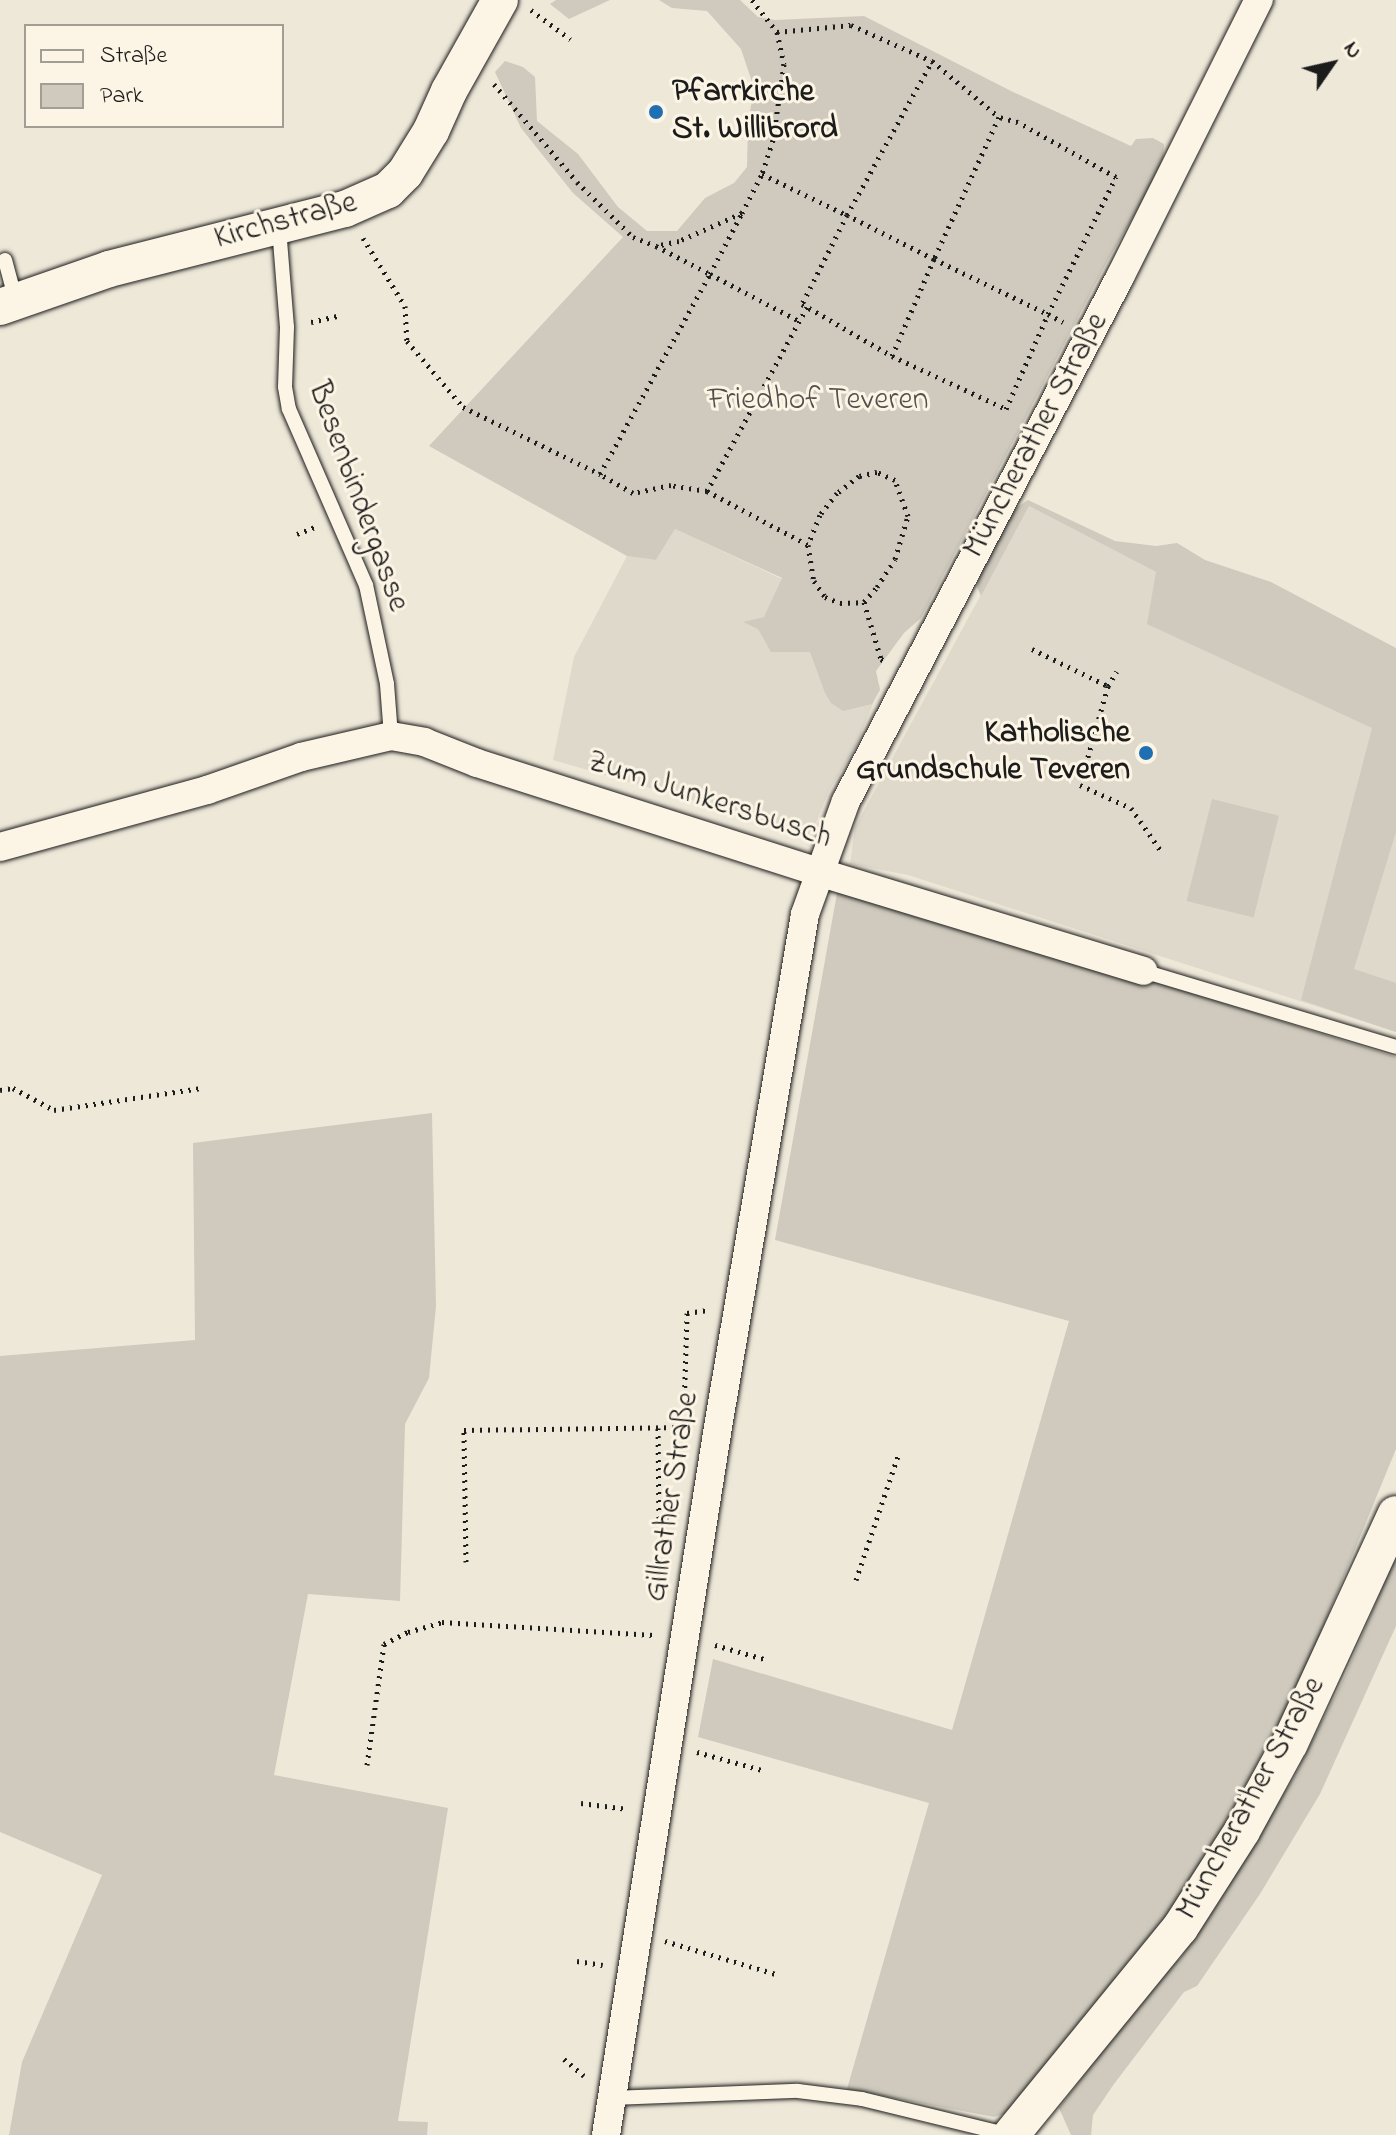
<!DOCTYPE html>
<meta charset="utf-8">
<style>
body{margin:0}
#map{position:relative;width:1396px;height:2135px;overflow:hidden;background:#eee8d9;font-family:"Indie Flower",sans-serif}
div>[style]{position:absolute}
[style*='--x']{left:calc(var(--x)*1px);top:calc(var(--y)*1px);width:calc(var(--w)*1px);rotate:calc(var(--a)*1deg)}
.built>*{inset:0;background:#ded9cb}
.green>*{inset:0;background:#cfcabd;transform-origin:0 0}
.path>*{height:5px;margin-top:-2.5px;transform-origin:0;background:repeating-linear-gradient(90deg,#1c1c1c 0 2px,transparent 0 8px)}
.roads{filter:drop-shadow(0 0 2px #1c1c1c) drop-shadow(0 0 2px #1c1c1c)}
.service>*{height:14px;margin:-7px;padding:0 7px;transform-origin:7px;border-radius:7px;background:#fcf5e5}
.minor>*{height:28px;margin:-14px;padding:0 14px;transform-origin:14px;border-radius:14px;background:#fcf5e5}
.tertiary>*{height:36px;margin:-18px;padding:0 18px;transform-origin:18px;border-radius:18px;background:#fcf5e5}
.dots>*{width:22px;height:22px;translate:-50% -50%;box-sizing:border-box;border:4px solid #fcf5e5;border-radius:50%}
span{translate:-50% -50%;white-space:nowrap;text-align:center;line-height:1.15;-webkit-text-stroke:6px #fcf5e5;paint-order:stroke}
.poi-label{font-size:32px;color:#1c1c1c;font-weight:700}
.left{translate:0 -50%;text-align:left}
.right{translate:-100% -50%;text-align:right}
.street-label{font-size:32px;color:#1c1c1c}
.park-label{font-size:32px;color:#52504c}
.legend{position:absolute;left:24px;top:24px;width:260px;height:104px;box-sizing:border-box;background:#fcf5e5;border:2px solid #a29e95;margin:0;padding:10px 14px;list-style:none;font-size:24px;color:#1c1c1c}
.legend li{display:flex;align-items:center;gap:16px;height:40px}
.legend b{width:40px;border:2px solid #a29e95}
.north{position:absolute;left:1292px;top:24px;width:80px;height:80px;-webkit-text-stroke:6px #fcf5e5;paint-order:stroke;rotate:56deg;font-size:22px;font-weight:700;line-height:32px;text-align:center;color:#1c1c1c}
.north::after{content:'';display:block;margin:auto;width:28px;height:36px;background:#1c1c1c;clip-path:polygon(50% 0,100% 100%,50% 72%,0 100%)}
</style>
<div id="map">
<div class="built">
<div style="clip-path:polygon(1029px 506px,1156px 572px,1396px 679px,1396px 1032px,908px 875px,850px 864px,855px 827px)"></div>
<div style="clip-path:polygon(675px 529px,782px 579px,880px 686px,856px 746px,829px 791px,814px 827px,816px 836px,553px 760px,574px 657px,627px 556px,656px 560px)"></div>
</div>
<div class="green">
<div style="clip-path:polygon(556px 0,610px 0,569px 19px,550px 4px)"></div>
<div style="clip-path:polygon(659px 0,740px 0,758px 17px,775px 20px,864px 16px,1013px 92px,1131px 146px,1136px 139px,1153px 138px,1164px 144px,1163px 165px,1108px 260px,921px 618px,904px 633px,876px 671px,880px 690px,872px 704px,843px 711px,831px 703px,825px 693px,810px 652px,771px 652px,758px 629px,743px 622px,764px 617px,782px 578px,675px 529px,656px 560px,627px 556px,429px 446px,623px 237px,573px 193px,521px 128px,495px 72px,505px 61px,523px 67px,535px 77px,537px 121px,578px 154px,618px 207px,647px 231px,677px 231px,705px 198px,734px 183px,747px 167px,748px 123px,754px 88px,741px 49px,707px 11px,672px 8px)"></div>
<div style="clip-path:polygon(1028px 500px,1115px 541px,1156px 546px,1177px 543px,1205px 560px,1271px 582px,1396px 648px,1396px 832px,1354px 969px,1396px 983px,1396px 1032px,1301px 1000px,1372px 728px,1147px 624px,1156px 572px,1029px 506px,981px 596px,977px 587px,980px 573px,1005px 516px)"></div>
<div style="left:1212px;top:799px;width:69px;height:105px;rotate:14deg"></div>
<div style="clip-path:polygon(837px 893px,1111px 968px,1396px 1057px,1396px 1449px,1301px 1681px,1208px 1855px,1144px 1950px,1007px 2113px,994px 2117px,847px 2089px,929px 1803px,698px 1737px,713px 1659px,952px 1730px,1069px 1321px,775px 1240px)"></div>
<div style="clip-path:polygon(432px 1113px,436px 1306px,429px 1378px,405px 1424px,400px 1601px,308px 1594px,274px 1775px,448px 1808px,398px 2121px,428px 2122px,427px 2135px,9px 2135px,22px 2062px,102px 1875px,0 1832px,0 1356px,195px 1340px,193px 1143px)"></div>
<div style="clip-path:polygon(1396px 1556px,1396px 1626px,1320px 1794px,1260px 1894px,1197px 1986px,1184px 1992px,1114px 2084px,1093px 2115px,1091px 2135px,1071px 2135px,1059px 2108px,1165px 1969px,1180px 1959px,1293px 1779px,1344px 1678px)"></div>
</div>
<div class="path">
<div style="--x:752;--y:0;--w:41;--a:52"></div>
<div style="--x:777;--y:32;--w:33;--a:78"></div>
<div style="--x:784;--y:64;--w:77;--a:98.2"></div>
<div style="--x:773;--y:140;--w:36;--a:108"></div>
<div style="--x:762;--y:174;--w:94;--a:25.8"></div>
<div style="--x:847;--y:215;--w:100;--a:116.8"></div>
<div style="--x:802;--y:304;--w:104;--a:30"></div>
<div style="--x:892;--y:356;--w:126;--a:24.9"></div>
<div style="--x:1006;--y:409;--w:104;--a:-66.1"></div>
<div style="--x:1048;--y:314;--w:17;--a:28"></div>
<div style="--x:531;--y:10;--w:49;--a:36.6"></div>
<div style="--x:777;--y:32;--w:74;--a:-5.4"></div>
<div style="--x:851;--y:25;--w:89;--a:24"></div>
<div style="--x:932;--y:61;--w:87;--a:39.9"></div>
<div style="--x:999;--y:117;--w:156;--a:114.6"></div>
<div style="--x:934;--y:259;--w:97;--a:-153.2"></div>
<div style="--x:847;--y:215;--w:176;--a:-61.1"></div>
<div style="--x:494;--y:84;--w:128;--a:49.7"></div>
<div style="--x:577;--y:182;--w:78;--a:44.5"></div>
<div style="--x:633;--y:237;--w:25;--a:21"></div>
<div style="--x:742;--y:213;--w:69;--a:156"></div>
<div style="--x:679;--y:241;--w:24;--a:168"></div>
<div style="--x:656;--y:246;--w:61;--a:27.4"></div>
<div style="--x:710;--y:274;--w:69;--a:-62.3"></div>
<div style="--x:742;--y:213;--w:44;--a:-62.9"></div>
<div style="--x:363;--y:238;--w:80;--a:58.3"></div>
<div style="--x:405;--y:306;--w:35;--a:87"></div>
<div style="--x:407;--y:341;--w:87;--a:49.7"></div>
<div style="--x:463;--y:407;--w:153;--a:26.1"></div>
<div style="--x:807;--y:307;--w:209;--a:118.5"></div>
<div style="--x:707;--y:491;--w:115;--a:28.1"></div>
<div style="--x:808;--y:545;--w:36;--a:81"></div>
<div style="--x:814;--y:581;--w:19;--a:55"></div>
<div style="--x:825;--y:597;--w:16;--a:22"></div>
<div style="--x:840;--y:603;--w:24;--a:-2"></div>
<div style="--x:864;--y:602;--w:20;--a:-49"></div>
<div style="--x:877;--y:587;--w:33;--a:-57"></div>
<div style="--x:895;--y:559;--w:45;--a:-73.2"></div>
<div style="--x:908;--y:516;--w:38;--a:-110"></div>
<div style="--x:895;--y:480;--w:20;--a:-156"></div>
<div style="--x:877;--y:472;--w:18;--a:167"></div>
<div style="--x:859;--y:476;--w:28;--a:142"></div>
<div style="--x:837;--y:493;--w:28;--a:128"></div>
<div style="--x:820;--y:515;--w:32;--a:112"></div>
<div style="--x:311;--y:322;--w:28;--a:-13"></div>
<div style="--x:892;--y:356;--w:106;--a:-66.6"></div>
<div style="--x:934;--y:259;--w:127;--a:25.8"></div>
<div style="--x:1048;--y:314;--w:153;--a:-63.6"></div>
<div style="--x:1116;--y:177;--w:112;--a:-150.7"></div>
<div style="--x:1018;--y:122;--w:20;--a:-165"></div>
<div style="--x:707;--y:491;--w:36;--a:-171"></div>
<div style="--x:671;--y:485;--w:39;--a:168"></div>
<div style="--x:633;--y:493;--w:38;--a:-150"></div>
<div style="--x:600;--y:474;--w:228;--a:-61.2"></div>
<div style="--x:710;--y:274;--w:101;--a:27.8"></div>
<div style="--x:297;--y:534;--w:19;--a:-21"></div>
<div style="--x:864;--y:602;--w:59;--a:73.4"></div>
<div style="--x:881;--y:659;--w:6;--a:31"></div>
<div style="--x:1032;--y:649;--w:85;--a:26"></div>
<div style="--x:1108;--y:686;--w:17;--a:-59"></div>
<div style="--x:1108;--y:686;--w:103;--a:105.8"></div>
<div style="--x:1080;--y:785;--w:56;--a:24.3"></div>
<div style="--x:1131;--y:808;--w:52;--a:55.1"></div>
<div style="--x:0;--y:1090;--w:13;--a:-9"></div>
<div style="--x:13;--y:1088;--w:47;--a:28.2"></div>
<div style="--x:54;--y:1110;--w:149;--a:-8.5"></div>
<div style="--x:684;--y:1411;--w:98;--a:-88.2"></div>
<div style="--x:687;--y:1313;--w:21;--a:-8"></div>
<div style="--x:658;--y:1428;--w:90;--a:89.4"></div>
<div style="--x:659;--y:1518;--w:13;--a:4"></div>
<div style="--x:466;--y:1562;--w:132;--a:-90.9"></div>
<div style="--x:464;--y:1430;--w:223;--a:-0.8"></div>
<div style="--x:856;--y:1580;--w:131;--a:-71.3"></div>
<div style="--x:715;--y:1645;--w:55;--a:15.8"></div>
<div style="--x:697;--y:1752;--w:67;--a:15.5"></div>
<div style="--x:367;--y:1765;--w:122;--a:-82"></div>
<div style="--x:384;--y:1644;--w:27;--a:-27"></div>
<div style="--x:408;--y:1632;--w:35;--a:-16"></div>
<div style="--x:442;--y:1622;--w:212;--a:3.5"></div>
<div style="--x:581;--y:1803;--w:47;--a:7.3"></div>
<div style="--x:665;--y:1941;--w:119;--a:16.6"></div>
<div style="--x:577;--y:1961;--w:26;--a:9"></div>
<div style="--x:564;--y:2059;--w:26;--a:40"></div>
</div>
<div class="roads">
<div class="service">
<div style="--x:279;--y:228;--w:99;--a:85.4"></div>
<div style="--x:287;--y:327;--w:60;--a:91.9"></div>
<div style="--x:285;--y:387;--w:22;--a:80"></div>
<div style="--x:289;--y:409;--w:192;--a:66.4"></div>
<div style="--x:366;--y:585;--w:101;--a:78"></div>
<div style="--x:387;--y:684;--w:52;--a:85.6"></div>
<div style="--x:5;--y:260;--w:42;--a:75"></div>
<div style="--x:1143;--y:971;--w:264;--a:16.7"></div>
<div style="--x:612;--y:2098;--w:186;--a:-2.2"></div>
<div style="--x:798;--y:2091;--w:64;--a:7.1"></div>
<div style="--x:862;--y:2099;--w:152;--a:13.7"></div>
</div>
<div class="minor">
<div style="--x:0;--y:847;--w:215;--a:-15.4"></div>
<div style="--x:207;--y:790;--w:100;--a:-19.3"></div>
<div style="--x:301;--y:757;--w:92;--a:-13.1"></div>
<div style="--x:391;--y:736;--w:34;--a:10"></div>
<div style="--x:424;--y:742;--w:57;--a:21.6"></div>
<div style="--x:477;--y:763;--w:358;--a:17.7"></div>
<div style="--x:818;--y:872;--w:340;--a:16.9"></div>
<div style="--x:606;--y:2135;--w:717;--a:-81.01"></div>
<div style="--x:718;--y:1427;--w:520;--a:-80.37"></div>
<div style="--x:805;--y:914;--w:120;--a:-70.1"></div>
<div style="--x:846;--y:801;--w:591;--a:-62.39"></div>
<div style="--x:1120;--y:277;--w:310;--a:-63.4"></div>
</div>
<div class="tertiary">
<div style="--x:0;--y:307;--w:115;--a:-19.2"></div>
<div style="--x:109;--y:269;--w:244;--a:-14.3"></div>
<div style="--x:345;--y:209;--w:47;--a:-23.8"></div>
<div style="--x:388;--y:190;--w:24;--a:-45"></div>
<div style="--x:405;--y:173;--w:49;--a:-58.2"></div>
<div style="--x:431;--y:131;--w:44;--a:-65.8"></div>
<div style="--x:449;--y:91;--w:104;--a:-60.7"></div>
<div style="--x:1011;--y:2135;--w:267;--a:-50.8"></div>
<div style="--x:1180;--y:1928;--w:115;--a:-57.4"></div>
<div style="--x:1242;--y:1831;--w:100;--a:-61.4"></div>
<div style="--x:1290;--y:1743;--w:252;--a:-65.2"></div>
</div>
</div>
<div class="dots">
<div style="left:656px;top:112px;background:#1f6fb2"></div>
<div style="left:1146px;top:753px;background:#1f6fb2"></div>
</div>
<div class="poi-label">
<span class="left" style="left:672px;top:112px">Pfarrkirche<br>St. Willibrord</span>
<span class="right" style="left:1130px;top:753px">Katholische<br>Grundschule Teveren</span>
</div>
<div class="street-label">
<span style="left:286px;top:222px;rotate:-15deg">Kirchstraße</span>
<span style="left:1037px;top:436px;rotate:-62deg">Müncherather Straße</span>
<span style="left:357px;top:497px;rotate:70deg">Besenbindergasse</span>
<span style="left:709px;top:801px;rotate:18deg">Zum Junkersbusch</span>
<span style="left:673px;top:1497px;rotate:-81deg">Gillrather Straße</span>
<span style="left:1252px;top:1799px;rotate:-61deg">Müncherather Straße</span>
</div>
<div class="park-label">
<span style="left:818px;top:401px">Friedhof Teveren</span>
</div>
<ul class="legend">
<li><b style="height:10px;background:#fcf5e5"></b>Straße</li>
<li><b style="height:22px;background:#cfcabd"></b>Park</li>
</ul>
<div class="north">N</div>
</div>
